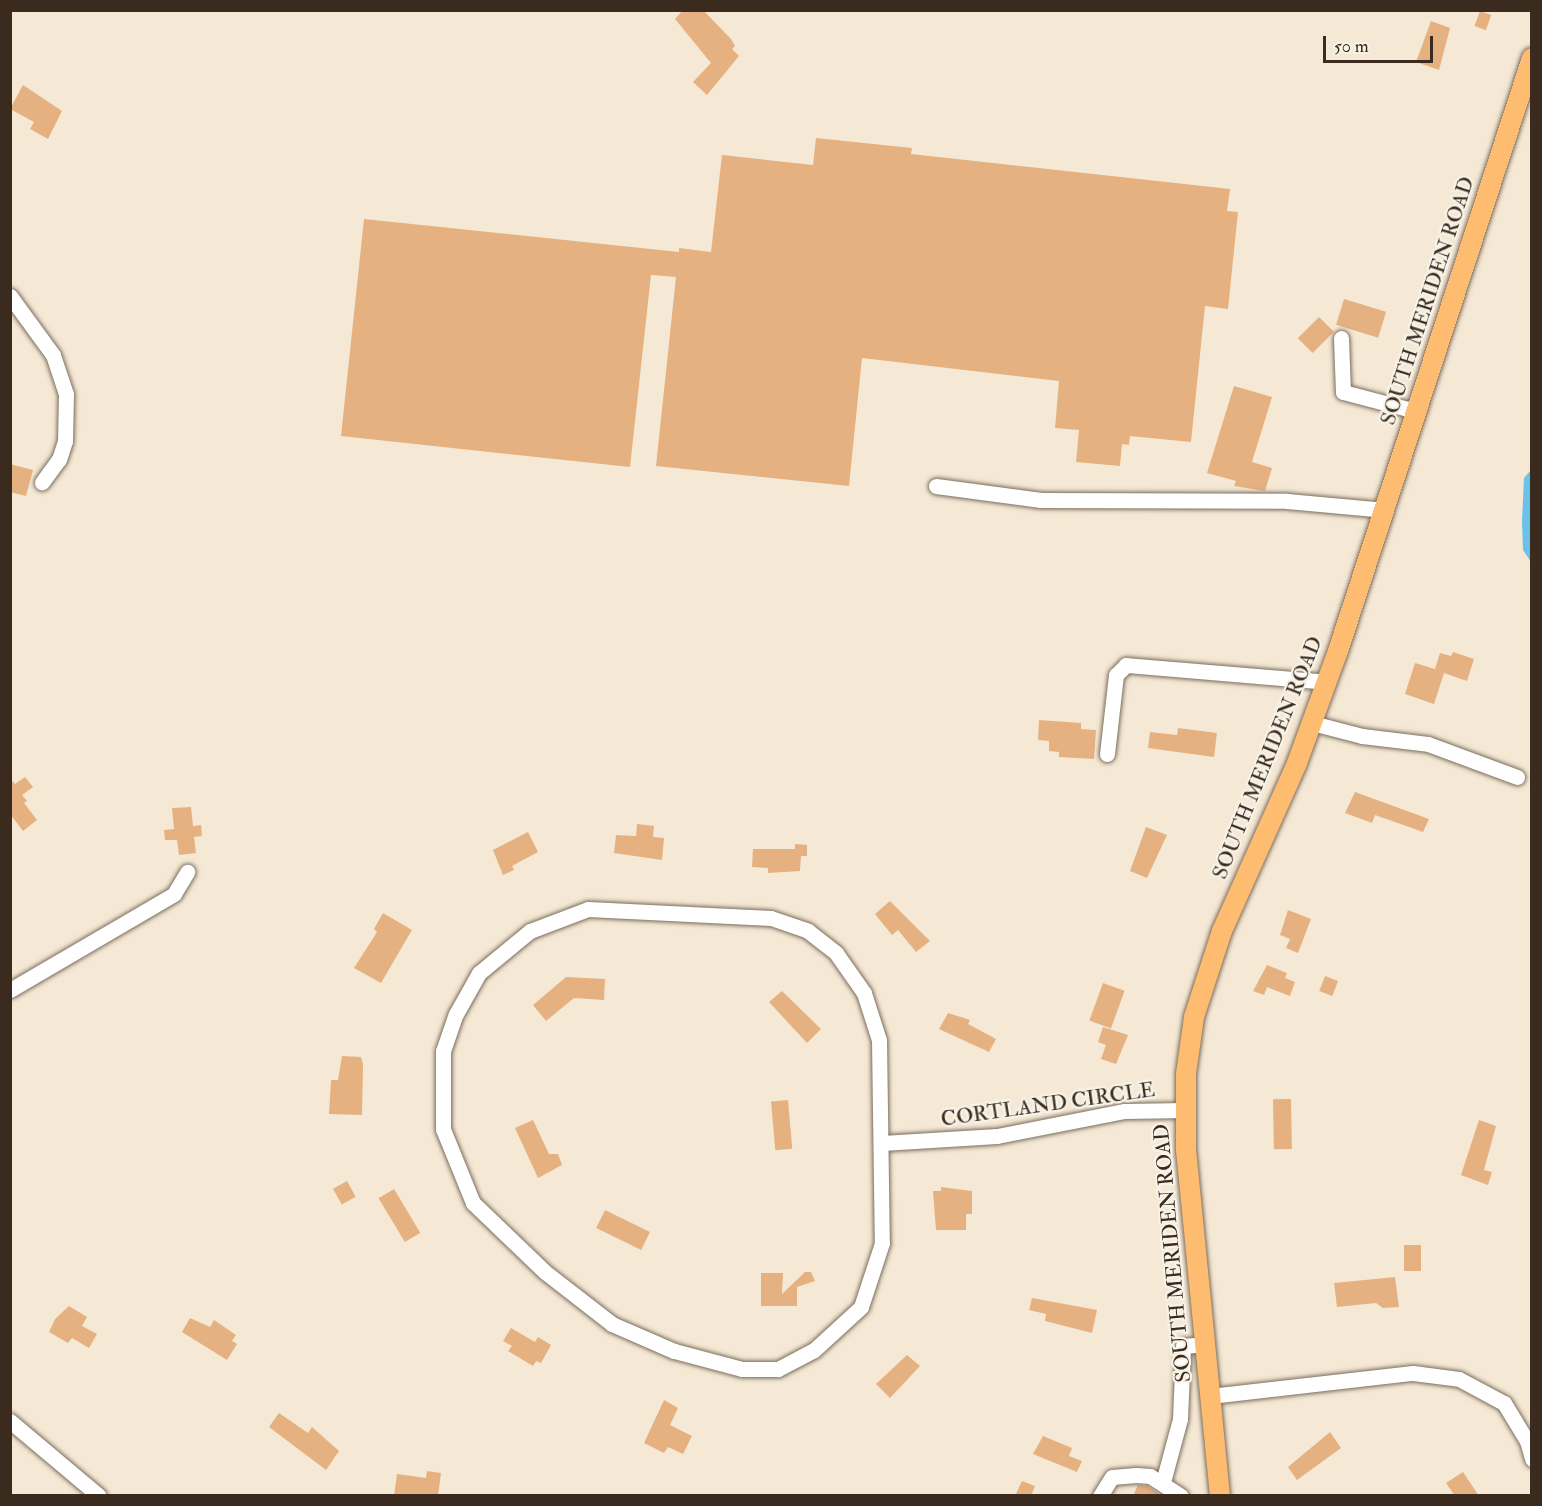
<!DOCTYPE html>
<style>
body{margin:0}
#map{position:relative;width:1542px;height:1506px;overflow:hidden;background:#f5e9d5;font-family:"IM FELL Double Pica",serif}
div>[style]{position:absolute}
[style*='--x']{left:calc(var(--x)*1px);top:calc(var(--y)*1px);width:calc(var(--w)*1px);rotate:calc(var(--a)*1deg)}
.water>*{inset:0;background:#6bc2e8}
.building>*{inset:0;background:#e5b181;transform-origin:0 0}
.roads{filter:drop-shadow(0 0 2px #7c6d5e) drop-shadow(0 0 2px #7c6d5e)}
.minor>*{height:15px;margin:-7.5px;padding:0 7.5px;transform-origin:7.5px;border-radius:7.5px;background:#fff}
.major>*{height:20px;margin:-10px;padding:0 10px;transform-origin:10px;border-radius:10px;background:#fdbc70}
span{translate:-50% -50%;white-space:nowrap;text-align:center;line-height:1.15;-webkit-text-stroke:4.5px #f7f3e8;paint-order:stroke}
.street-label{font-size:21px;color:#3b2a1e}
.frame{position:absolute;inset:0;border:12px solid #3b2a1e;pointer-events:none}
.scale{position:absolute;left:1323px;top:36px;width:110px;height:27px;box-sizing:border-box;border:3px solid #3b2a1e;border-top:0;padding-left:8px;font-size:18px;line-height:21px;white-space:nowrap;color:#3b2a1e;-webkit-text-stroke:4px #f7f3e8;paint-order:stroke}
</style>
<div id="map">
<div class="water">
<div style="clip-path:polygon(1531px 470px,1531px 562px,1523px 550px,1522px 521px,1524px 478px)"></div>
</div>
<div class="building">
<div style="clip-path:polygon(683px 10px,703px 10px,731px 39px,735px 46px,732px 49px,739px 56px,707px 95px,693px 82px,711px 63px,675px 19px)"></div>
<div style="left:1480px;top:11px;width:12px;height:16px;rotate:20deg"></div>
<div style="clip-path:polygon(1431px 21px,1450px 28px,1439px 70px,1416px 62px)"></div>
<div style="clip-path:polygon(23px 85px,62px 111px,48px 139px,30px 129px,34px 122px,10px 109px)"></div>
<div style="clip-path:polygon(816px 138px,912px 148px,911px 154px,1230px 189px,1227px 211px,1238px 212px,1228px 309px,1205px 306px,1191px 442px,1130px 436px,1129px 445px,1122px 444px,1120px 466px,1076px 462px,1079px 430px,1055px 428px,1059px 381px,862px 358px,849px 486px,656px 466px,676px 277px,651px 275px,630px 467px,341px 436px,364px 219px,679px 252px,679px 248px,711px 252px,722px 155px,813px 165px)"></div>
<div style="left:1344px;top:299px;width:44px;height:27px;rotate:17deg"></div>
<div style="left:1319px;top:317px;width:21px;height:30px;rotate:45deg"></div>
<div style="clip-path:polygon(1234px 386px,1272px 397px,1252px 462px,1272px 468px,1265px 491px,1234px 486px,1236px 481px,1207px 473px)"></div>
<div style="clip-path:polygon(10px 464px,33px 470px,26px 496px,10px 492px)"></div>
<div style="clip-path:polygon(1453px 652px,1474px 659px,1467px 681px,1444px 673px,1434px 704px,1405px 694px,1415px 663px,1435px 669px,1440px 653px,1451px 656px)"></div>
<div style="clip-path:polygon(1039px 720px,1081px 723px,1081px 729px,1096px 730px,1094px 759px,1059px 757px,1059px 752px,1049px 751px,1049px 741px,1038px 740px)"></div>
<div style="clip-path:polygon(1178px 728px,1217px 733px,1214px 757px,1148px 748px,1150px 732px,1177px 735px)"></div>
<div style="clip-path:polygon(25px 777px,33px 787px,22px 795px,27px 801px,24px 803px,37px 820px,23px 831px,10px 814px,10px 778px,15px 784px)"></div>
<div style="clip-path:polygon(1355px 792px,1429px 819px,1423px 832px,1378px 816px,1375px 815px,1372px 823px,1345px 813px)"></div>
<div style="clip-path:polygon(191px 807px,193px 826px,201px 825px,202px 836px,194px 837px,196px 853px,179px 855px,177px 840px,165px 840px,164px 830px,174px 829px,172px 808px)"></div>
<div style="clip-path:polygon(637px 824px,654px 826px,653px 837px,664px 838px,662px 860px,614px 853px,616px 835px,636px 836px)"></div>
<div style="clip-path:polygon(1146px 827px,1167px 835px,1147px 878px,1130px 871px)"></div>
<div style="clip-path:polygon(528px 832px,538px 852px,512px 866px,514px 870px,503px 875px,493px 850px)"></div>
<div style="clip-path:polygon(795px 844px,807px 845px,807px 856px,801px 856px,800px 871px,768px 873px,768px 868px,752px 867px,753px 849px,795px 849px)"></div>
<div style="clip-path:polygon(890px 901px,930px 941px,916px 952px,898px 930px,892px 935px,875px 914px)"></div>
<div style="clip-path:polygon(1288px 910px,1311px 919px,1298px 953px,1286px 948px,1290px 939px,1280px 935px)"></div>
<div style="clip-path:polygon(383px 913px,412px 930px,381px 983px,354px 968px,377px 932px,374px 929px)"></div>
<div style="clip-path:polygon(1267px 965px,1287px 973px,1285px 978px,1295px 982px,1290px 996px,1267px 987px,1264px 995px,1253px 991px)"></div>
<div style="left:1325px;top:976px;width:14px;height:16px;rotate:21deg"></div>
<div style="clip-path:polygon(566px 977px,605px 979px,604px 1000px,574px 998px,546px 1021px,533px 1005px)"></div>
<div style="left:1103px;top:983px;width:23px;height:40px;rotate:20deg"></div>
<div style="clip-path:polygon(782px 991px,821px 1029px,807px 1043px,769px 1002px)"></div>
<div style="clip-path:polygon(948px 1013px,970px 1020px,968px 1024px,996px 1039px,989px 1052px,939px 1029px)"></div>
<div style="clip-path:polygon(1103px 1027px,1128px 1035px,1116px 1064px,1101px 1059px,1106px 1045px,1098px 1042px)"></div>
<div style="clip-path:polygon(342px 1056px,361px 1057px,363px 1064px,362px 1115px,329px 1114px,331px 1080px,338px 1080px)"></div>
<div style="left:1291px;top:1099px;width:50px;height:18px;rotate:89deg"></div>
<div style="left:788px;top:1100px;width:49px;height:17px;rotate:85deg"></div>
<div style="clip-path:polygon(533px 1120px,549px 1154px,558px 1154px,562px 1165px,538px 1178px,515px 1128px)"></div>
<div style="clip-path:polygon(1479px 1120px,1496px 1126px,1484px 1170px,1492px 1172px,1488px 1185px,1461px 1175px)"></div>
<div style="left:347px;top:1181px;width:18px;height:16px;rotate:61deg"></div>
<div style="clip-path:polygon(941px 1187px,972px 1191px,972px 1214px,966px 1214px,966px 1230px,936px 1230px,933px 1191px,941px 1191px)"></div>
<div style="left:394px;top:1189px;width:51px;height:18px;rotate:59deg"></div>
<div style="left:605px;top:1210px;width:50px;height:20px;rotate:26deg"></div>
<div style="left:1404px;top:1245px;width:17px;height:26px"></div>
<div style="clip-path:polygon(805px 1272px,811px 1272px,815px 1281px,797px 1287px,797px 1306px,761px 1306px,761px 1273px,783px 1273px,782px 1294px)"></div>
<div style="clip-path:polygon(1395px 1277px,1399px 1307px,1383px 1308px,1376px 1303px,1337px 1307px,1334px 1283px)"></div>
<div style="clip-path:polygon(1032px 1298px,1097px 1310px,1092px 1333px,1045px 1321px,1046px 1314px,1029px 1310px)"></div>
<div style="clip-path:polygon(69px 1306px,87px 1317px,82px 1326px,97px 1334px,89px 1348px,72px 1338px,68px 1343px,49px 1332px,55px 1319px)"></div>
<div style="clip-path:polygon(190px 1318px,210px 1327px,214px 1320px,236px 1335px,232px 1341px,237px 1344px,227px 1360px,182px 1332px)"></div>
<div style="clip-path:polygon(511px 1328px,535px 1342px,538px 1337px,551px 1345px,541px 1363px,536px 1361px,533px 1366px,508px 1351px,512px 1346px,503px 1341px)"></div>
<div style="clip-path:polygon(907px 1355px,920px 1366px,890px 1398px,876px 1384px)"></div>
<div style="clip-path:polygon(664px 1400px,678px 1408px,670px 1425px,692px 1436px,683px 1454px,668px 1447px,664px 1453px,644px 1443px)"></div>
<div style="clip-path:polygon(279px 1413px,308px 1433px,312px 1427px,339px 1451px,326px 1470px,269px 1427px)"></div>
<div style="clip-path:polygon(1330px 1432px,1341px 1448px,1297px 1480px,1288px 1467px)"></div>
<div style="clip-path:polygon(1043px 1436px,1072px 1448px,1069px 1456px,1082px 1461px,1077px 1472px,1033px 1454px)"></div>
<div style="clip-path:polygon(427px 1471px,441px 1473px,438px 1496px,394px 1496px,397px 1474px,426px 1478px)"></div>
<div style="clip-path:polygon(1463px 1472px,1479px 1496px,1455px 1496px,1446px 1483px)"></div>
<div style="clip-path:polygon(1022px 1481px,1035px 1486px,1031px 1496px,1015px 1496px)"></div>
<div style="clip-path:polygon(1138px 1485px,1147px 1486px,1162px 1496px,1133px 1496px)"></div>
</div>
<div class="roads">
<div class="minor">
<div style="--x:10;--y:296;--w:73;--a:53.9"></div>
<div style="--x:53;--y:355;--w:41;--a:71.6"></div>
<div style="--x:66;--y:394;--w:47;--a:91.2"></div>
<div style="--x:65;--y:441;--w:19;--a:108"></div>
<div style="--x:59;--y:459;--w:29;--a:126"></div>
<div style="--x:1341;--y:338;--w:54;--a:87.9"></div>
<div style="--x:1343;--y:392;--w:75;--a:14.6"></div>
<div style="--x:936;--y:486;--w:106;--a:7.6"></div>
<div style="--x:1041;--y:500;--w:246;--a:0.2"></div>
<div style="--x:1287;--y:501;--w:99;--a:5.2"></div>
<div style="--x:1312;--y:723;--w:52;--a:14.6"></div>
<div style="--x:1362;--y:736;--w:66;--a:6.9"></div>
<div style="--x:1428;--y:744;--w:95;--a:20.3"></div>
<div style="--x:1107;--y:754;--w:80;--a:-83.5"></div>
<div style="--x:1116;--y:675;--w:14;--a:-45"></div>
<div style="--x:1126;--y:665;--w:202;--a:4.8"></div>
<div style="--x:588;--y:909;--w:183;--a:2.8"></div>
<div style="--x:771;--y:918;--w:39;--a:19"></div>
<div style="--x:808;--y:931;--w:36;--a:38"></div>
<div style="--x:836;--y:953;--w:49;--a:55"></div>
<div style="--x:864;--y:993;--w:49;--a:72.3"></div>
<div style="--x:879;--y:1040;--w:203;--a:89.2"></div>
<div style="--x:882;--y:1243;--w:67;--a:108.2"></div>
<div style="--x:861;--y:1307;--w:64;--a:137.5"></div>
<div style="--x:814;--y:1350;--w:41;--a:152.2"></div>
<div style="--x:778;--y:1369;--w:36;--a:180"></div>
<div style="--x:742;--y:1369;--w:70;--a:-165.2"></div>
<div style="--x:674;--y:1351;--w:68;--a:-156.5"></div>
<div style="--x:612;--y:1324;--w:85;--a:-142.2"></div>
<div style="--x:545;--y:1272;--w:100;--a:-136.2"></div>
<div style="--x:473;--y:1203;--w:80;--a:-112.1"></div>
<div style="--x:443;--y:1129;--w:78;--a:-90"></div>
<div style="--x:443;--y:1051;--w:39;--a:-71"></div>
<div style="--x:456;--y:1014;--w:47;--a:-60.7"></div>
<div style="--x:479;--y:973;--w:66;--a:-39.5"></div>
<div style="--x:530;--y:931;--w:62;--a:-20.8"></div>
<div style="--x:10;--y:990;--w:190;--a:-30.3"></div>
<div style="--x:174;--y:894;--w:26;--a:-59"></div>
<div style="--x:882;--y:1143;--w:115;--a:-3.5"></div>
<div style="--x:997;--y:1136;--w:130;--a:-11.1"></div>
<div style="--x:1125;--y:1111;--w:60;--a:-1"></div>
<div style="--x:1210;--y:1396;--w:204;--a:-6.5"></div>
<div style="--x:1413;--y:1373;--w:46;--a:7.4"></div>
<div style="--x:1459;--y:1379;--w:51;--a:28.1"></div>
<div style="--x:1504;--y:1403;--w:44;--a:58.8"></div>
<div style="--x:1527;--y:1441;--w:19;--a:74"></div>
<div style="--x:10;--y:1421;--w:116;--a:40.1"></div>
<div style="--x:1163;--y:1482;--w:65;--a:-74.9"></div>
<div style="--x:1180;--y:1419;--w:73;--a:-87.6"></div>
<div style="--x:1183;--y:1346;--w:21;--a:-5"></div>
<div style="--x:1100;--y:1496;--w:22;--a:-58"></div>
<div style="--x:1112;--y:1477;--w:24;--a:-5"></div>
<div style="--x:1136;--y:1475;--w:14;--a:4"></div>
<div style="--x:1150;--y:1476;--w:37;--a:33"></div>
</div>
<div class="major">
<div style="--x:1220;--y:1496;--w:347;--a:-95.6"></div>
<div style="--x:1186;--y:1151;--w:77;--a:-90"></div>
<div style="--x:1186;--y:1074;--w:58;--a:-82"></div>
<div style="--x:1194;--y:1017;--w:90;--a:-72"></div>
<div style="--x:1222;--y:931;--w:184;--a:-65.9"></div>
<div style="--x:1297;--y:763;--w:119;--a:-69.9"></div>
<div style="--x:1338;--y:651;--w:624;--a:-71.88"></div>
</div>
</div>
<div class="street-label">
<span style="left:1428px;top:301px;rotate:-72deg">SOUTH MERIDEN ROAD</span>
<span style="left:1268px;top:758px;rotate:-68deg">SOUTH MERIDEN ROAD</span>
<span style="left:1048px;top:1105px;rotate:-8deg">CORTLAND CIRCLE</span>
<span style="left:1173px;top:1253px;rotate:-95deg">SOUTH MERIDEN ROAD</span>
</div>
<div class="frame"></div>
<div class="scale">50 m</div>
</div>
